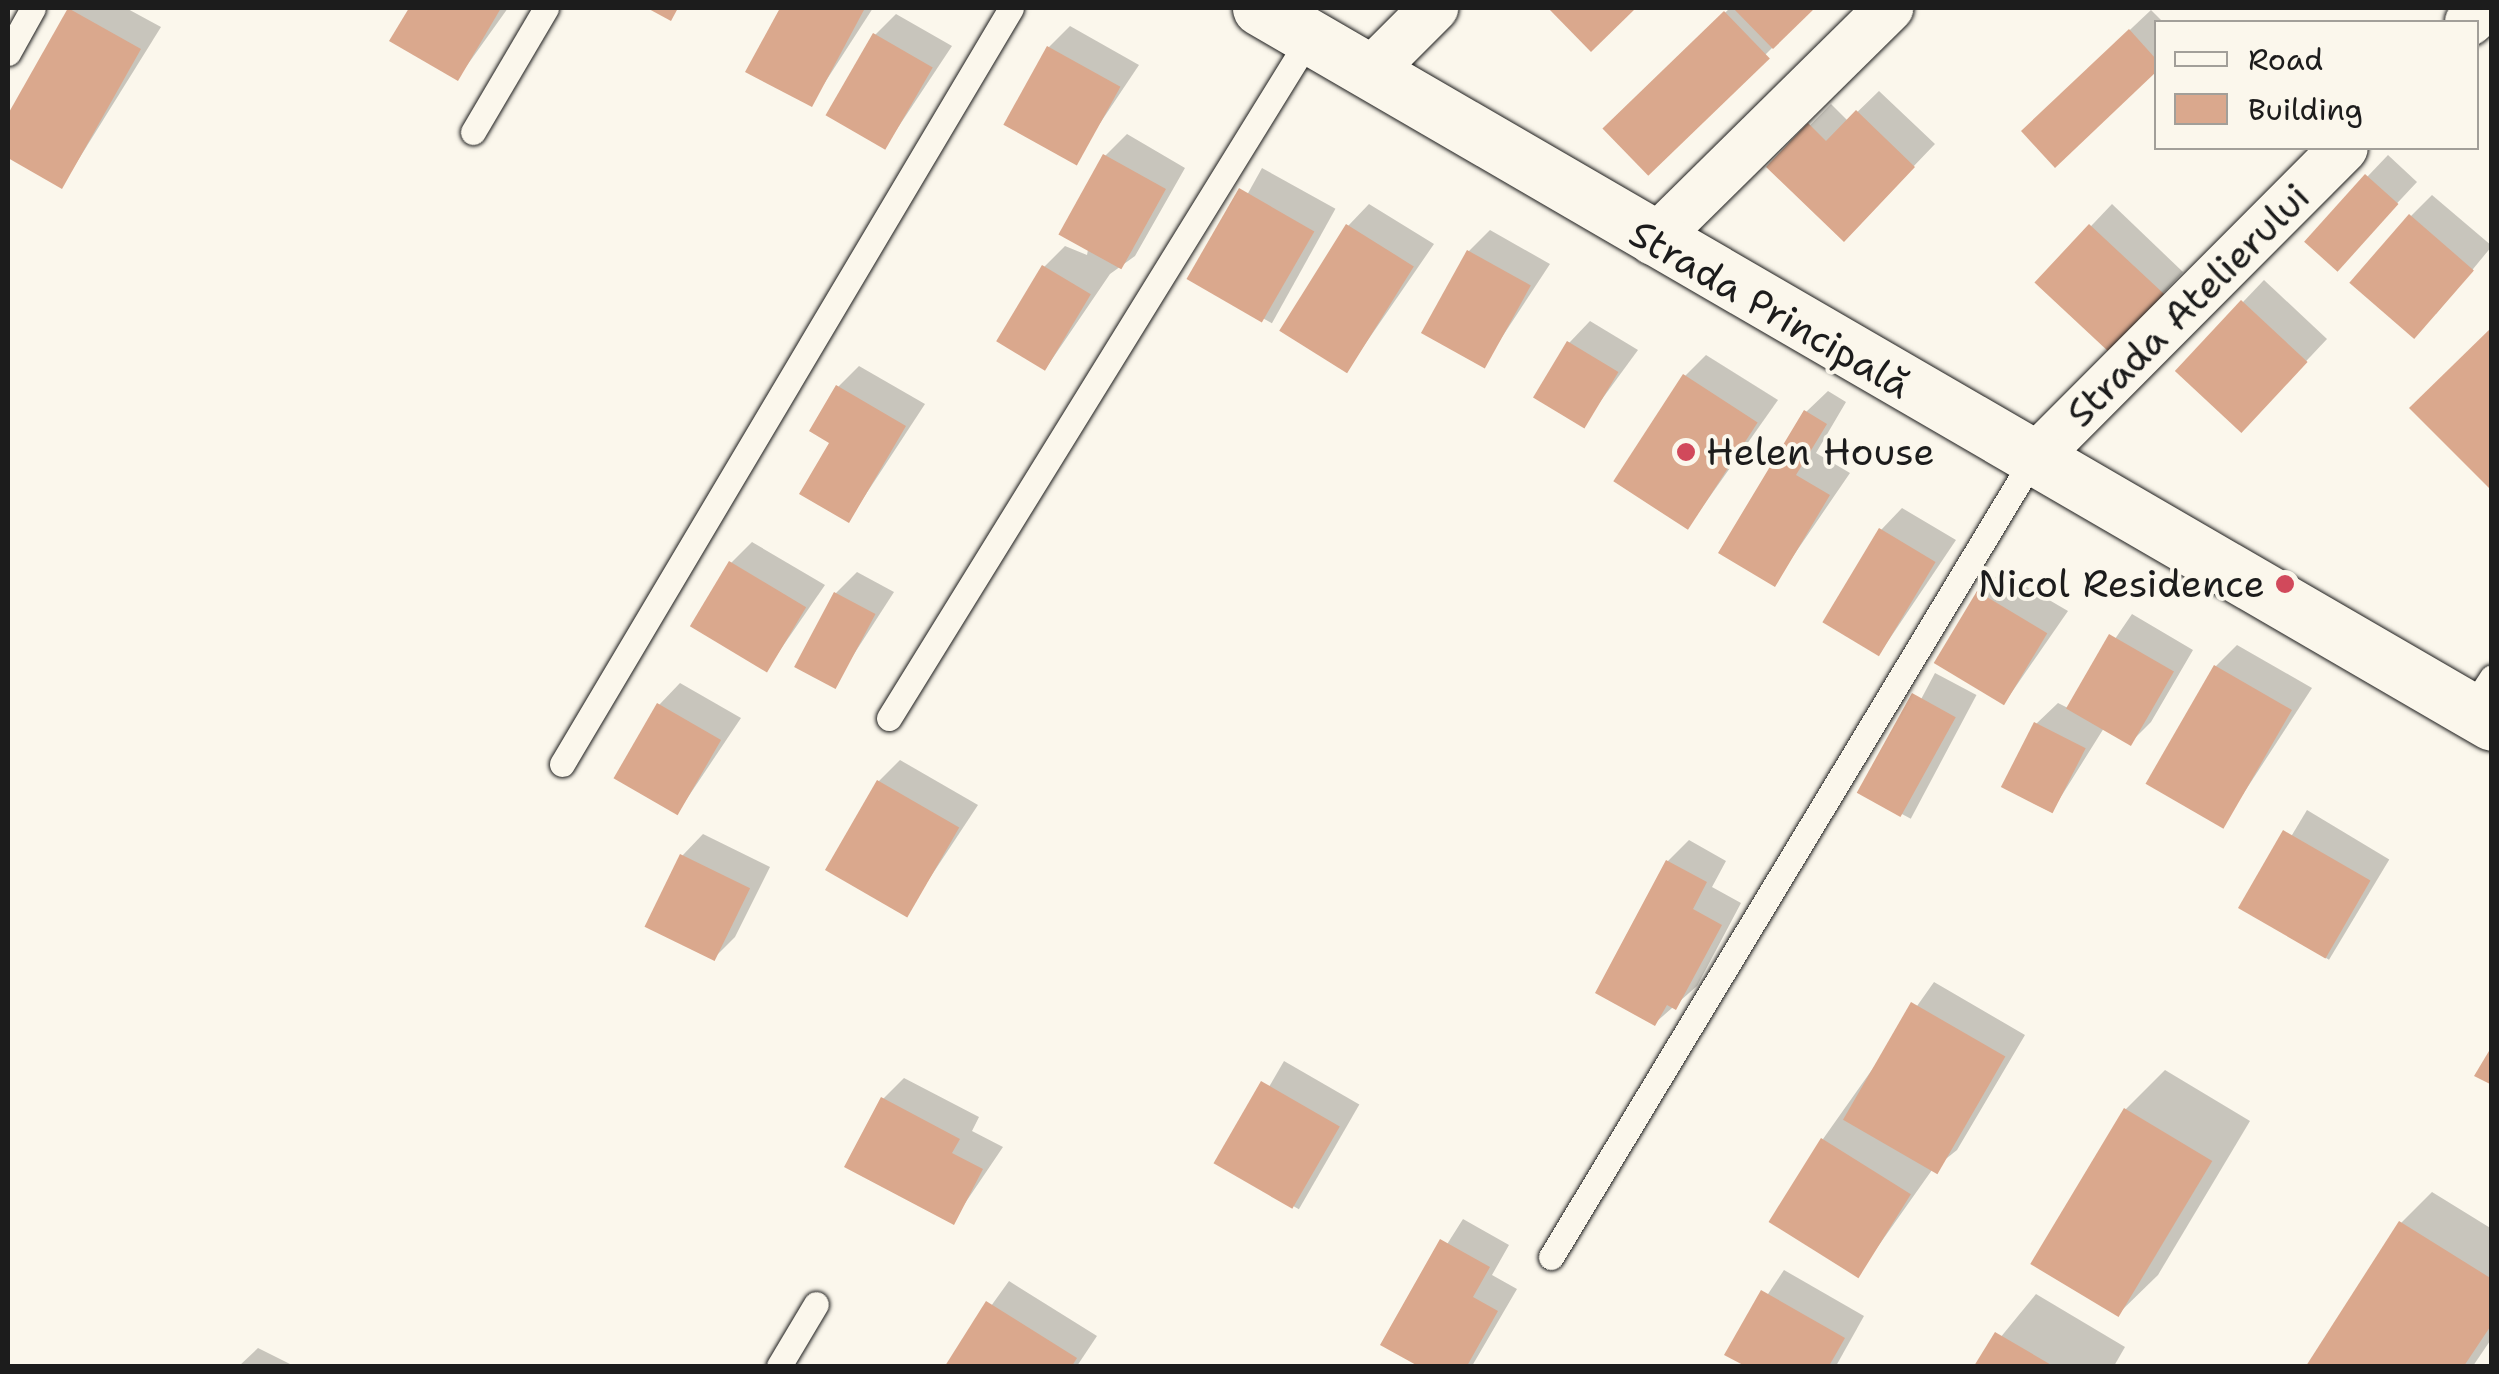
<!DOCTYPE html>
<meta charset="utf-8">
<style>
body{margin:0}
#map{position:relative;width:2499px;height:1374px;overflow:hidden;background:#fbf7ec;font-family:"Shantell Sans",sans-serif}
div>[style]{position:absolute}
[style*='--x']{left:calc(var(--x)*1px);top:calc(var(--y)*1px);width:calc(var(--w)*1px);rotate:calc(var(--a)*1deg)}
.shadow>*{inset:0;background:#0003;transform-origin:0 0}
.building>*{inset:0;background:#daa88d;transform-origin:0 0}
.roads{filter:drop-shadow(0 0 2px #1c1c1c) drop-shadow(0 0 2px #1c1c1c)}
.service>*{height:25px;margin:-12.5px;padding:0 12.5px;transform-origin:12.5px;border-radius:12.5px;background:#fbf7ec}
.minor>*{height:48px;margin:-24px;padding:0 24px;transform-origin:24px;border-radius:24px;background:#fbf7ec}
.tertiary>*{height:55px;margin:-27.5px;padding:0 27.5px;transform-origin:27.5px;border-radius:27.5px;background:#fbf7ec}
.dots>*{width:28px;height:28px;translate:-50% -50%;box-sizing:border-box;border:5px solid #fbf7ec;border-radius:50%}
span{translate:-50% -50%;white-space:nowrap;text-align:center;line-height:1.15;-webkit-text-stroke:8px #fbf7ec;paint-order:stroke}
.street-label{font-size:38px;color:#1c1c1c}
.poi-label{font-size:38px;color:#1c1c1c}
.left{translate:0 -50%;text-align:left}
.right{translate:-100% -50%;text-align:right}
.frame{position:absolute;inset:0;border:10px solid #1c1c1c;pointer-events:none}
.legend{position:absolute;left:2154px;top:20px;width:325px;height:130px;box-sizing:border-box;background:#fbf7ec;border:2px solid #a29f99;margin:0;padding:12px 18px;list-style:none;font-size:30px;color:#1c1c1c}
.legend li{display:flex;align-items:center;gap:20px;height:50px}
.legend b{width:50px;border:2px solid #a29f99}
</style>
<div id="map">
<div class="shadow">
<div style="clip-path:polygon(126px 8px,161px 27px,62px 186px,8px 155px,8px 119px,72px 8px)"></div>
<div style="clip-path:polygon(412px 8px,508px 8px,458px 78px,393px 40px)"></div>
<div style="clip-path:polygon(783px 8px,873px 8px,811px 104px,749px 71px)"></div>
<div style="clip-path:polygon(1730px 8px,1812px 8px,1648px 172px,1626px 107px)"></div>
<div style="clip-path:polygon(2151px 10px,2163px 22px,2156px 69px,2055px 164px,2045px 110px)"></div>
<div style="clip-path:polygon(896px 14px,952px 46px,885px 147px,875px 35px)"></div>
<div style="clip-path:polygon(1070px 26px,1139px 65px,1074px 162px,1049px 47px)"></div>
<div style="clip-path:polygon(1879px 91px,1935px 144px,1865px 217px,1769px 167px,1831px 104px,1848px 121px)"></div>
<div style="clip-path:polygon(1127px 134px,1185px 168px,1135px 256px,1110px 274px,1046px 368px,1044px 267px,1065px 246px,1087px 255px,1105px 156px)"></div>
<div style="clip-path:polygon(2388px 155px,2417px 182px,2357px 246px,2307px 240px)"></div>
<div style="left:1262px;top:168px;width:84px;height:131px;rotate:29deg"></div>
<div style="clip-path:polygon(2432px 195px,2492px 246px,2436px 314px,2411px 216px)"></div>
<div style="clip-path:polygon(1369px 204px,1434px 244px,1348px 369px,1348px 226px)"></div>
<div style="clip-path:polygon(2112px 204px,2183px 272px,2130px 328px,2038px 282px)"></div>
<div style="clip-path:polygon(1490px 230px,1550px 264px,1483px 366px,1469px 251px)"></div>
<div style="clip-path:polygon(2264px 280px,2327px 339px,2262px 408px,2178px 370px)"></div>
<div style="clip-path:polygon(1590px 321px,1638px 350px,1583px 425px,1569px 343px)"></div>
<div style="clip-path:polygon(1706px 355px,1778px 400px,1689px 526px,1685px 376px)"></div>
<div style="clip-path:polygon(859px 366px,925px 404px,849px 520px,833px 442px,838px 387px)"></div>
<div style="clip-path:polygon(1828px 391px,1846px 402px,1816px 453px,1850px 473px,1774px 584px,1806px 412px)"></div>
<div style="clip-path:polygon(1902px 508px,1956px 540px,1880px 653px,1881px 530px)"></div>
<div style="clip-path:polygon(752px 542px,825px 585px,767px 669px,731px 563px)"></div>
<div style="clip-path:polygon(857px 572px,894px 592px,834px 685px,836px 593px)"></div>
<div style="clip-path:polygon(2001px 572px,2068px 611px,2005px 702px,1979px 593px)"></div>
<div style="clip-path:polygon(2132px 614px,2193px 650px,2151px 722px,2130px 743px,2104px 728px,2052px 811px,2036px 724px,2058px 703px,2068px 708px)"></div>
<div style="clip-path:polygon(2237px 645px,2312px 688px,2223px 825px,2216px 666px)"></div>
<div style="left:1935px;top:673px;width:47px;height:140px;rotate:28deg"></div>
<div style="clip-path:polygon(680px 683px,741px 718px,678px 812px,659px 705px)"></div>
<div style="clip-path:polygon(900px 760px,978px 805px,906px 914px,879px 781px)"></div>
<div style="left:2307px;top:810px;width:96px;height:117px;rotate:31deg"></div>
<div style="clip-path:polygon(703px 834px,770px 867px,735px 937px,714px 958px,682px 856px)"></div>
<div style="clip-path:polygon(1689px 840px,1726px 861px,1712px 887px,1741px 903px,1697px 986px,1655px 1023px,1668px 861px)"></div>
<div style="clip-path:polygon(1934px 982px,2025px 1035px,1957px 1150px,1932px 1170px,1857px 1276px,1823px 1139px)"></div>
<div style="left:1284px;top:1061px;width:87px;height:121px;rotate:30deg"></div>
<div style="clip-path:polygon(2165px 1070px,2250px 1121px,2158px 1275px,2118px 1314px,2126px 1109px)"></div>
<div style="clip-path:polygon(904px 1078px,979px 1117px,972px 1131px,1003px 1147px,953px 1221px,883px 1099px)"></div>
<div style="clip-path:polygon(2432px 1192px,2492px 1229px,2492px 1338px,2473px 1366px,2309px 1366px,2401px 1223px)"></div>
<div style="clip-path:polygon(1463px 1219px,1509px 1245px,1492px 1275px,1517px 1289px,1472px 1366px,1423px 1366px,1384px 1344px)"></div>
<div style="clip-path:polygon(1784px 1270px,1864px 1316px,1836px 1366px,1750px 1366px,1728px 1354px)"></div>
<div style="clip-path:polygon(1009px 1281px,1097px 1336px,1077px 1366px,948px 1366px)"></div>
<div style="clip-path:polygon(2036px 1294px,2125px 1347px,2114px 1366px,1977px 1366px)"></div>
<div style="clip-path:polygon(258px 1348px,294px 1366px,239px 1366px)"></div>
</div>
<div class="building">
<div style="clip-path:polygon(68px 8px,141px 49px,62px 189px,8px 158px,8px 114px)"></div>
<div style="clip-path:polygon(409px 8px,501px 8px,458px 81px,389px 41px)"></div>
<div style="clip-path:polygon(647px 8px,678px 8px,671px 21px)"></div>
<div style="clip-path:polygon(780px 8px,865px 8px,812px 107px,745px 72px)"></div>
<div style="clip-path:polygon(1548px 8px,1636px 8px,1591px 52px)"></div>
<div style="clip-path:polygon(1733px 8px,1815px 8px,1773px 49px)"></div>
<div style="left:1724px;top:11px;width:66px;height:169px;rotate:46deg"></div>
<div style="clip-path:polygon(2129px 29px,2156px 59px,2156px 72px,2055px 168px,2021px 131px)"></div>
<div style="left:873px;top:33px;width:69px;height:95px;rotate:30deg"></div>
<div style="left:1047px;top:46px;width:84px;height:90px;rotate:29deg"></div>
<div style="clip-path:polygon(1856px 110px,1915px 167px,1844px 242px,1766px 167px,1808px 123px,1826px 141px)"></div>
<div style="left:1103px;top:154px;width:72px;height:92px;rotate:29deg"></div>
<div style="left:2365px;top:174px;width:45px;height:91px;rotate:42deg"></div>
<div style="left:1239px;top:188px;width:87px;height:105px;rotate:30deg"></div>
<div style="left:2409px;top:214px;width:86px;height:91px;rotate:41deg"></div>
<div style="left:1346px;top:224px;width:80px;height:126px;rotate:32deg"></div>
<div style="left:2089px;top:224px;width:103px;height:80px;rotate:43deg"></div>
<div style="left:1467px;top:250px;width:73px;height:95px;rotate:29deg"></div>
<div style="left:1042px;top:265px;width:57px;height:89px;rotate:31deg"></div>
<div style="left:2241px;top:300px;width:91px;height:97px;rotate:43deg"></div>
<div style="clip-path:polygon(2492px 327px,2492px 491px,2409px 408px)"></div>
<div style="left:1567px;top:341px;width:60px;height:66px;rotate:31deg"></div>
<div style="left:1683px;top:374px;width:89px;height:128px;rotate:33deg"></div>
<div style="clip-path:polygon(836px 385px,906px 426px,849px 523px,799px 494px,829px 443px,809px 431px)"></div>
<div style="clip-path:polygon(1804px 410px,1827px 424px,1796px 475px,1830px 495px,1775px 587px,1718px 553px)"></div>
<div style="left:1879px;top:528px;width:66px;height:110px;rotate:31deg"></div>
<div style="left:729px;top:561px;width:90px;height:76px;rotate:31deg"></div>
<div style="left:1977px;top:591px;width:82px;height:84px;rotate:31deg"></div>
<div style="left:834px;top:592px;width:47px;height:85px;rotate:28deg"></div>
<div style="left:2109px;top:634px;width:75px;height:86px;rotate:30deg"></div>
<div style="left:2214px;top:665px;width:90px;height:137px;rotate:30deg"></div>
<div style="left:1912px;top:693px;width:50px;height:114px;rotate:29deg"></div>
<div style="left:657px;top:703px;width:74px;height:87px;rotate:30deg"></div>
<div style="left:2034px;top:722px;width:58px;height:73px;rotate:27deg"></div>
<div style="left:877px;top:780px;width:95px;height:104px;rotate:30deg"></div>
<div style="left:2283px;top:830px;width:101px;height:90px;rotate:30deg"></div>
<div style="left:680px;top:854px;width:78px;height:81px;rotate:26deg"></div>
<div style="clip-path:polygon(1666px 860px,1707px 882px,1693px 909px,1722px 925px,1676px 1010px,1667px 1005px,1655px 1026px,1595px 993px)"></div>
<div style="left:1911px;top:1002px;width:109px;height:136px;rotate:30deg"></div>
<div style="clip-path:polygon(2492px 1046px,2492px 1085px,2474px 1076px)"></div>
<div style="left:1261px;top:1081px;width:91px;height:95px;rotate:30deg"></div>
<div style="clip-path:polygon(881px 1097px,960px 1139px,952px 1153px,983px 1169px,954px 1225px,844px 1167px)"></div>
<div style="left:2124px;top:1108px;width:103px;height:182px;rotate:31deg"></div>
<div style="left:1821px;top:1138px;width:106px;height:99px;rotate:32deg"></div>
<div style="clip-path:polygon(2399px 1221px,2492px 1279px,2492px 1324px,2464px 1366px,2306px 1366px)"></div>
<div style="clip-path:polygon(1440px 1239px,1490px 1267px,1473px 1297px,1498px 1311px,1467px 1366px,1418px 1366px,1380px 1345px)"></div>
<div style="clip-path:polygon(1761px 1290px,1845px 1338px,1829px 1366px,1745px 1366px,1724px 1355px)"></div>
<div style="clip-path:polygon(986px 1301px,1077px 1358px,1072px 1366px,945px 1366px)"></div>
<div style="clip-path:polygon(1995px 1332px,2053px 1366px,1974px 1366px)"></div>
</div>
<div class="roads">
<div class="service">
<div style="--x:8;--y:53;--w:51;--a:-60.9"></div>
<div style="--x:473;--y:132;--w:144;--a:-59.5"></div>
<div style="--x:2470;--y:711;--w:40;--a:-57.1"></div>
<div style="--x:889;--y:718;--w:801;--a:-58.28"></div>
<div style="--x:562;--y:764;--w:879;--a:-59.29"></div>
<div style="--x:1551;--y:1257;--w:929;--a:-58.88"></div>
<div style="--x:779;--y:1366;--w:72;--a:-59.2"></div>
</div>
<div class="minor">
<div style="--x:2469;--y:22;--w:21;--a:-43"></div>
<div style="--x:1370;--y:72;--w:91;--a:-45"></div>
<div style="--x:1653;--y:241;--w:332;--a:-44.6"></div>
<div style="--x:2031;--y:462;--w:443;--a:-45.1"></div>
</div>
<div class="tertiary">
<div style="--x:1260;--y:8;--w:1424;--a:30.13"></div>
</div>
</div>
<div class="dots">
<div style="left:1686px;top:452px;background:#d1495b"></div>
<div style="left:2285px;top:584px;background:#d1495b"></div>
</div>
<div class="street-label">
<span style="left:2188px;top:305px;rotate:-45deg">Strada Atelierului</span>
<span style="left:1770px;top:309px;rotate:30deg">Strada Principală</span>
</div>
<div class="poi-label">
<span class="left" style="left:1706px;top:452px">Helen House</span>
<span class="right" style="left:2265px;top:584px">Nicol Residence</span>
</div>
<div class="frame"></div>
<ul class="legend">
<li><b style="height:12px;background:#fbf7ec"></b>Road</li>
<li><b style="height:28px;background:#daa88d"></b>Building</li>
</ul>
</div>
